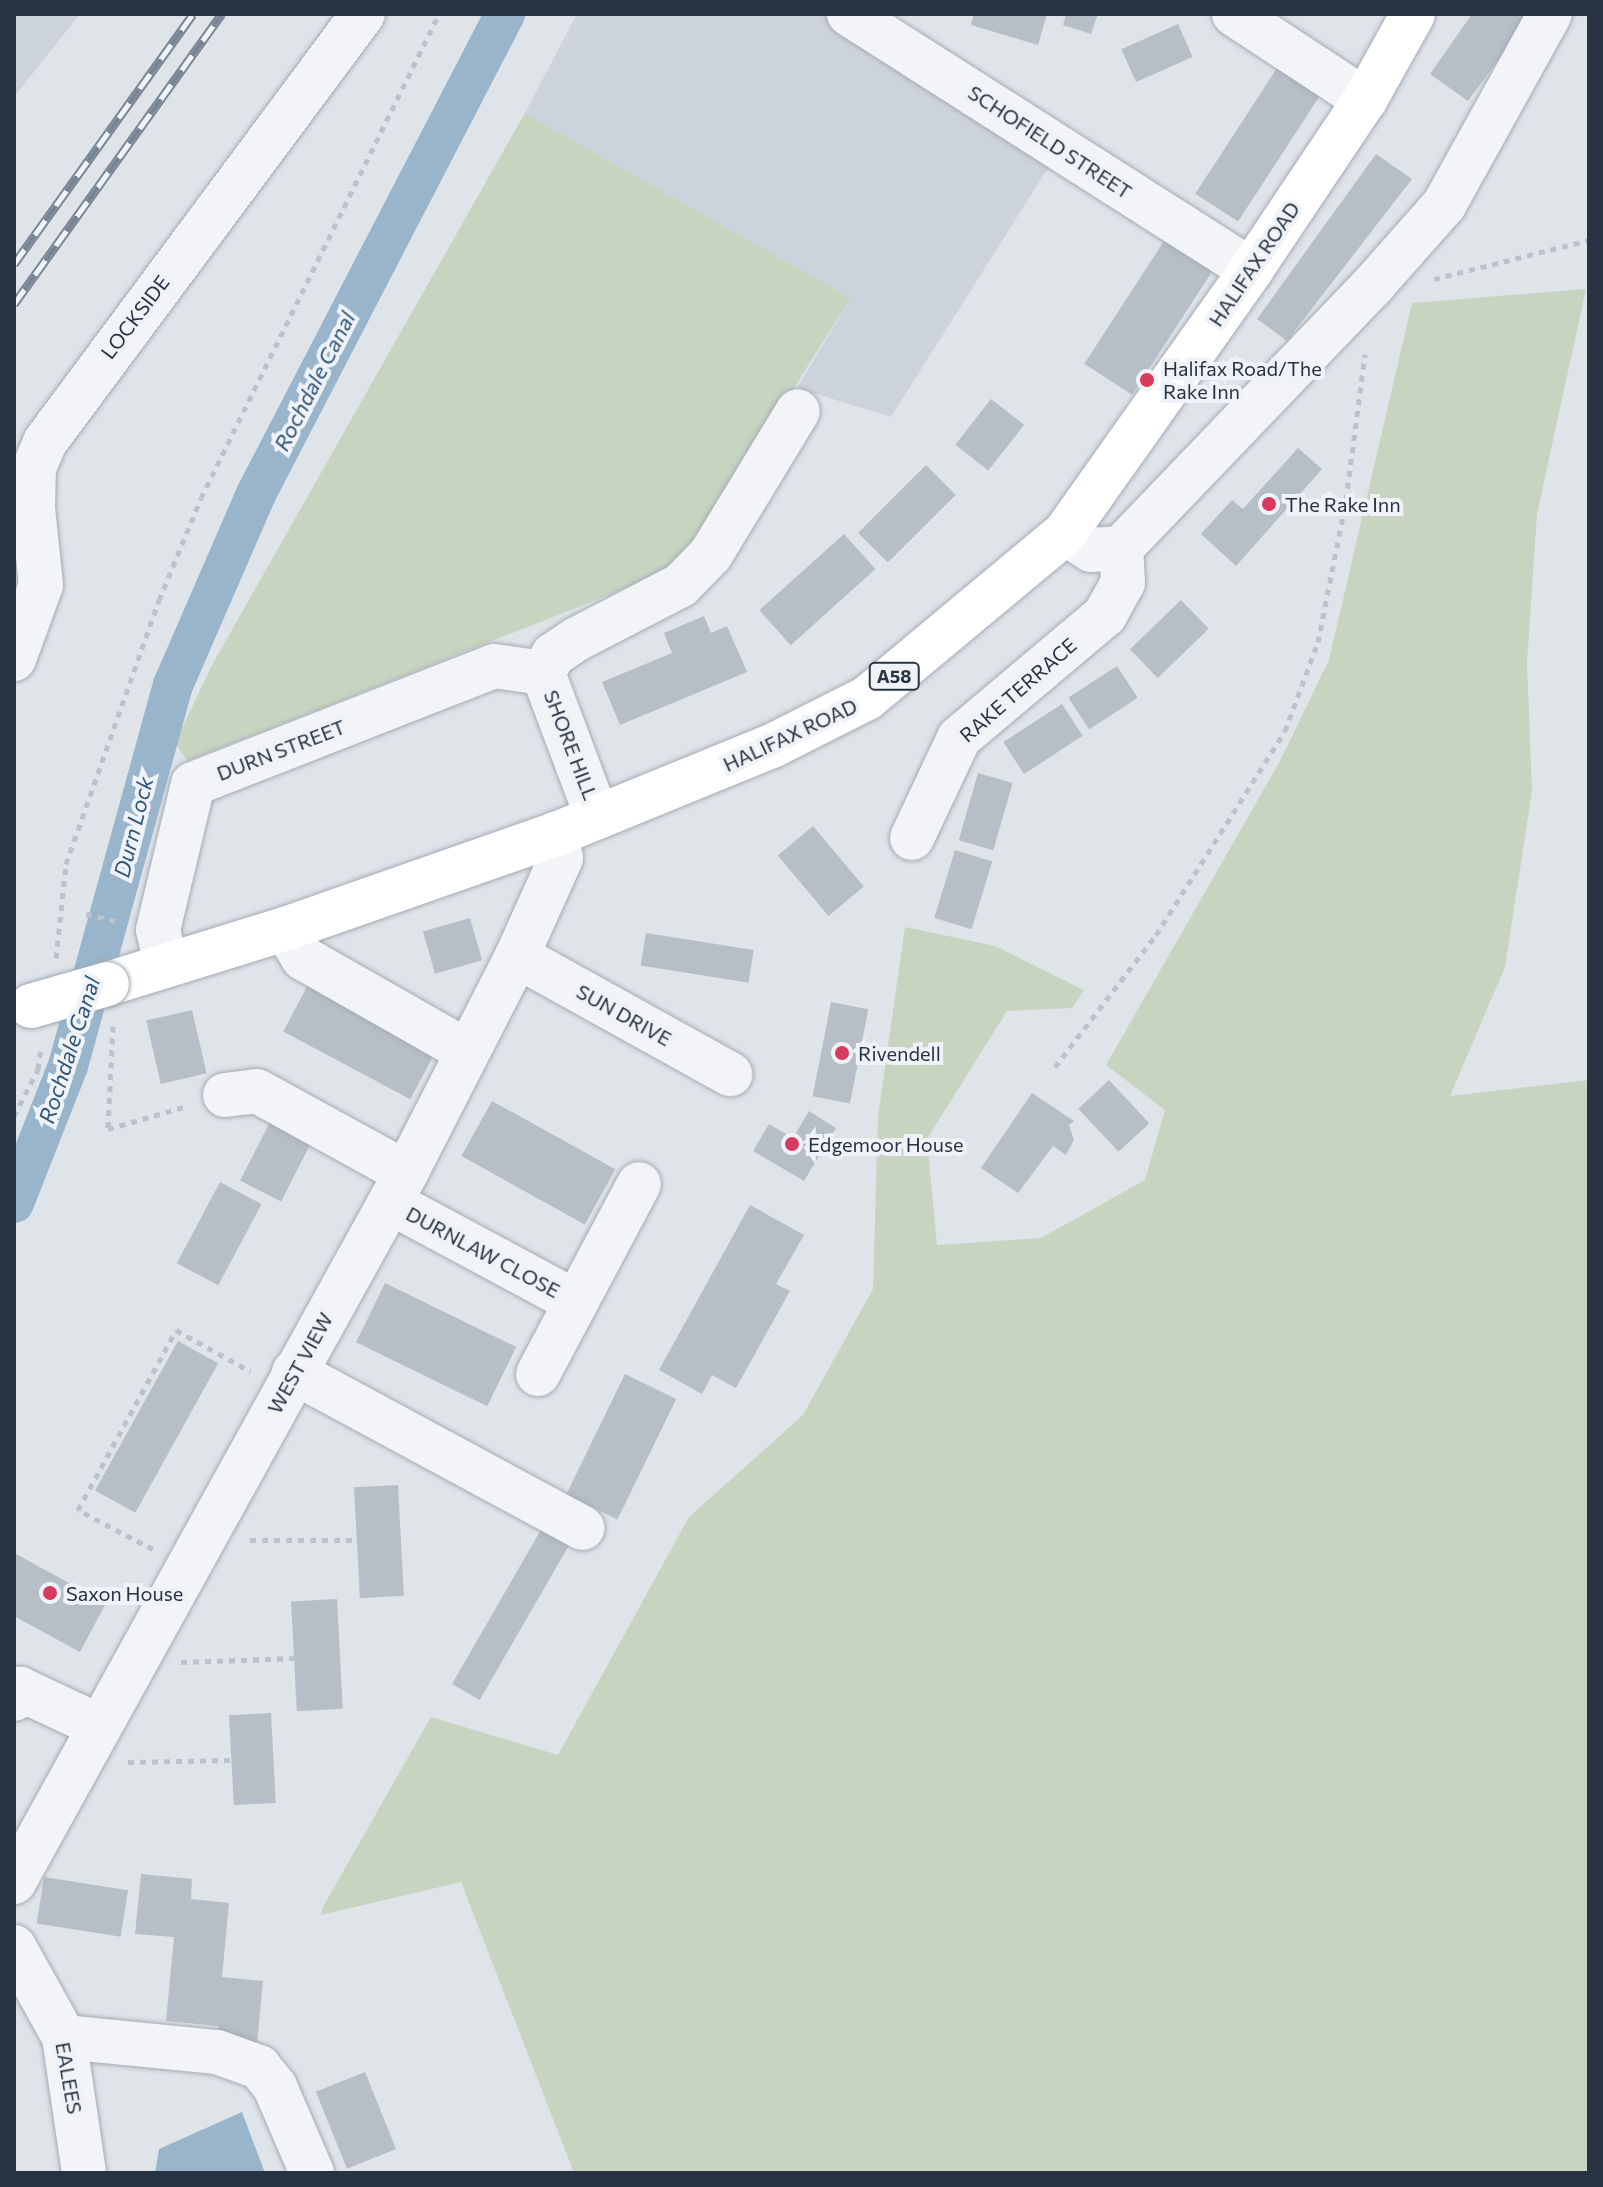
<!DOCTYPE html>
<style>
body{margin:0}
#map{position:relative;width:1603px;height:2187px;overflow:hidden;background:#dfe4e9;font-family:Commissioner,sans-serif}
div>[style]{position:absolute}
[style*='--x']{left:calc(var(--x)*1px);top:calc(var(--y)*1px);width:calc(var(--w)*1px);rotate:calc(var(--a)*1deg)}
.built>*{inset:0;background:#cdd3dc}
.green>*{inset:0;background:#c6d4c0}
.water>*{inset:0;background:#98b5cc}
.canal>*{height:40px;margin:-20px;padding:0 20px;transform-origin:20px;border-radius:20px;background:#98b5cc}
.building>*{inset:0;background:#b6bec7;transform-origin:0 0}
.path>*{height:5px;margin-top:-2.5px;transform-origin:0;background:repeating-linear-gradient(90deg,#bdc2c8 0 6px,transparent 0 12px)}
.roads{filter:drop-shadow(0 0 2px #a4abb4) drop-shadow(0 0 2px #a4abb4)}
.minor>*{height:44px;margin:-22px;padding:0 22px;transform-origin:22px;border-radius:22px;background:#f2f4f7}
.major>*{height:44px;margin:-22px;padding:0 22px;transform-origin:22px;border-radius:22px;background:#fff}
.rail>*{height:9px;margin-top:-4.5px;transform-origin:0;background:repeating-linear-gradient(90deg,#eff3f7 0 18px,#778594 0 36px);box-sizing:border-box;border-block:2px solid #778594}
.bridges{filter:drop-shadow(0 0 2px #9ea9b6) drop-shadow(0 0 2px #9ea9b6)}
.major-bridge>*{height:44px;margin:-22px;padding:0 22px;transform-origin:22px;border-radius:22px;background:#fff}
.dots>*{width:22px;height:22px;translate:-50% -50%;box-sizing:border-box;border:4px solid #eff3f7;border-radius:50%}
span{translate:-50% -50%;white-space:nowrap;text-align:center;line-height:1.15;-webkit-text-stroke:8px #eff3f7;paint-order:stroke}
.shield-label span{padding:2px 6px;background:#eff3f7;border:2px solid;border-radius:6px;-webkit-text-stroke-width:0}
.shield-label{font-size:18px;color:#273342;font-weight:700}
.street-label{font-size:20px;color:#273342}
.poi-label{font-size:20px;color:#273342}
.left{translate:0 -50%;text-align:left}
.water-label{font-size:22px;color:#2e5578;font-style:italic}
.frame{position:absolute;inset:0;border:16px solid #273342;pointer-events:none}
</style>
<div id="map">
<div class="built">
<div style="clip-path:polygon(14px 14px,80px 14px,14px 97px)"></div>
<div style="clip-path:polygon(577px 14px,882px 14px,1058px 152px,891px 417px,797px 388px,851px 298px,525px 113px)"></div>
</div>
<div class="green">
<div style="clip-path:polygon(525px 113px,851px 298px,701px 534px,657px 576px,187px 761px,175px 743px,212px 665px)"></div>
<div style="clip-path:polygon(1586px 289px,1537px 514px,1527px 662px,1532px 791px,1505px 967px,1450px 1096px,1589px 1080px,1589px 2173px,574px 2173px,461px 1882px,321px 1915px,323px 1907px,431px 1717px,558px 1755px,689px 1517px,803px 1415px,873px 1289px,878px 1117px,905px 927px,995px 946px,1084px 990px,1072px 1008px,1007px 1011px,927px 1139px,937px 1245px,1041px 1238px,1145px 1180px,1165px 1110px,1106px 1065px,1280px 761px,1329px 660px,1412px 303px)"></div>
</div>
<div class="water">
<div style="clip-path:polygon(242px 2112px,265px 2173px,155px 2173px,159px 2149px)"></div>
</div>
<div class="canal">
<div style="--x:14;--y:1203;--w:147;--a:-68.5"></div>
<div style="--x:68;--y:1066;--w:395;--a:-74.6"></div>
<div style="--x:173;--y:685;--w:208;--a:-66.5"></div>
<div style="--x:256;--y:494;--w:541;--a:-62.58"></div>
</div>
<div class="building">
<div style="clip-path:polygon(974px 14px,1047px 14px,1038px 45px,971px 25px)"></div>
<div style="clip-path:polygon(1066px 14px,1098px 14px,1091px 34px,1063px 25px)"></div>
<div style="clip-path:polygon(1472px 14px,1532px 14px,1468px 101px,1430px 74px)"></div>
<div style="left:1178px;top:24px;width:36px;height:62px;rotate:66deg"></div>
<div style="left:1277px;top:68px;width:51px;height:150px;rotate:33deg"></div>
<div style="clip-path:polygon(1376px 154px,1412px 179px,1287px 341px,1257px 319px)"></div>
<div style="left:1166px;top:238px;width:57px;height:150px;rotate:33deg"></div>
<div style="left:991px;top:399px;width:42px;height:58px;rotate:38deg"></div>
<div style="clip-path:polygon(1298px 448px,1322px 469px,1236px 566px,1201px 534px,1232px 500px,1243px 509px)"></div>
<div style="left:926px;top:465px;width:42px;height:96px;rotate:45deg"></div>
<div style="left:844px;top:534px;width:47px;height:114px;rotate:48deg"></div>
<div style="left:1181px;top:600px;width:40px;height:71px;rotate:46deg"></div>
<div style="clip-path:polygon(704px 616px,711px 633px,727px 626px,747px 672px,620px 725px,602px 682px,672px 653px,664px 633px)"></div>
<div style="left:1117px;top:666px;width:38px;height:58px;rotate:57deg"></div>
<div style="left:1062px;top:704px;width:38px;height:70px;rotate:57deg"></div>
<div style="left:978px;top:773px;width:36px;height:70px;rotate:16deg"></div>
<div style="left:813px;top:826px;width:79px;height:46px;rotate:50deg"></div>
<div style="left:955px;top:850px;width:39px;height:71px;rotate:17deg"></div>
<div style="left:470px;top:918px;width:44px;height:49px;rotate:74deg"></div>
<div style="left:646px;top:933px;width:109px;height:33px;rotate:9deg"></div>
<div style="left:309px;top:983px;width:144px;height:55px;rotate:28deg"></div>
<div style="left:831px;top:1002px;width:38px;height:96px;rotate:11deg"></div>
<div style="left:192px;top:1010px;width:65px;height:47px;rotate:77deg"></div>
<div style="left:1109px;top:1080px;width:59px;height:42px;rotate:47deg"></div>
<div style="clip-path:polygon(1032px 1093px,1074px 1121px,1069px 1125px,1074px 1140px,1066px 1155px,1053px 1146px,1018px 1193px,981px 1168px)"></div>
<div style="left:492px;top:1101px;width:141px;height:63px;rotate:29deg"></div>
<div style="clip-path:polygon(809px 1111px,836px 1128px,804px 1181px,753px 1151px,769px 1124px,793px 1138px)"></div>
<div style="left:271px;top:1120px;width:46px;height:68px;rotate:27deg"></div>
<div style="left:220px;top:1182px;width:47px;height:92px;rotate:28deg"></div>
<div style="clip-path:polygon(750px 1205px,804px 1235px,776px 1284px,790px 1291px,736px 1388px,712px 1375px,702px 1394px,659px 1370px)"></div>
<div style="left:385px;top:1283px;width:146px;height:66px;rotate:26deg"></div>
<div style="left:178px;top:1341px;width:46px;height:171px;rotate:29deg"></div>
<div style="left:625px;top:1374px;width:57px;height:134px;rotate:26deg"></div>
<div style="left:398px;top:1485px;width:111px;height:44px;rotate:87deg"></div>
<div style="left:542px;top:1528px;width:32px;height:180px;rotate:30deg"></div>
<div style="clip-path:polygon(14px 1553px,106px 1603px,80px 1652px,14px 1616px)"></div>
<div style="left:337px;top:1599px;width:110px;height:46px;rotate:87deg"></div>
<div style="left:271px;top:1713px;width:90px;height:42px;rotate:87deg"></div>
<div style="clip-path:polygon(141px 1874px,192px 1879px,191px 1899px,229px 1903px,222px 1977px,263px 1981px,257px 2044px,217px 2040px,219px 2026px,166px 2021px,174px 1937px,135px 1934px)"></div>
<div style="left:44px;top:1877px;width:85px;height:47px;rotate:9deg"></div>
<div style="left:365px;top:2072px;width:83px;height:53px;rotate:68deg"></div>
</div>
<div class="path">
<div style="--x:1434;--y:279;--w:160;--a:-14.1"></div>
<div style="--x:86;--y:914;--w:35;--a:13"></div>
<div style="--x:56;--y:958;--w:95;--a:-83.9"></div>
<div style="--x:66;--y:864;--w:280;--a:-70.6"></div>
<div style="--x:159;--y:600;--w:110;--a:-67.6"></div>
<div style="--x:201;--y:498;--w:539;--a:-63.82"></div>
<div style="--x:113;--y:1026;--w:103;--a:92.8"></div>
<div style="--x:108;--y:1129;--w:82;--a:-16.2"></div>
<div style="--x:1055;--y:1067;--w:166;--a:-52.6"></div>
<div style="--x:1156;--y:935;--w:241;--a:-57.7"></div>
<div style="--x:1285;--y:731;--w:95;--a:-69.7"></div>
<div style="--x:1318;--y:642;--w:145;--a:-78.8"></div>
<div style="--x:1346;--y:500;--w:147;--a:-82.6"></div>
<div style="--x:14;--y:1116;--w:53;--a:-62.9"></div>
<div style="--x:38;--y:1069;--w:22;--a:-82"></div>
<div style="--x:250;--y:1540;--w:106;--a:0"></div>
<div style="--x:153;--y:1549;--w:85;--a:-152.5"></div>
<div style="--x:78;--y:1510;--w:205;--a:-61.4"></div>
<div style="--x:176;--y:1330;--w:85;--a:29"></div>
<div style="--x:181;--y:1662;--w:113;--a:-2"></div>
<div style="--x:128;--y:1762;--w:104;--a:-1.1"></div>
</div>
<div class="roads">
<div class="minor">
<div style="--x:849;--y:14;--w:477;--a:32.5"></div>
<div style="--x:1234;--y:14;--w:157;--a:33.3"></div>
<div style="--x:1065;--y:533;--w:31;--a:33"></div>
<div style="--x:1091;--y:550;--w:30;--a:-4"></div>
<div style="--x:1121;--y:548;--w:366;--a:-46.2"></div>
<div style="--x:1374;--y:284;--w:106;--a:-48.5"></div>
<div style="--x:1444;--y:205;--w:218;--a:-61"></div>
<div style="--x:14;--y:659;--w:79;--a:-70"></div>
<div style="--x:41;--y:585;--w:77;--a:-95.9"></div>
<div style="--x:33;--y:508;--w:40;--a:-88.6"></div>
<div style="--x:34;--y:468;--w:28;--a:-67"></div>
<div style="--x:45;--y:442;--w:533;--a:-53.39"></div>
<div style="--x:543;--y:673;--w:21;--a:-61"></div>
<div style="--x:553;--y:655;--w:29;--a:-34"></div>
<div style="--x:577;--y:639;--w:117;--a:-27.4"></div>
<div style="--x:681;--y:585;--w:43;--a:-45.9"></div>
<div style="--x:711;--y:554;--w:167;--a:-58.7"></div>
<div style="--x:543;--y:673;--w:154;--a:69.4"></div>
<div style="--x:912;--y:838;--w:110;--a:-64.8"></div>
<div style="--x:959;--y:738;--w:191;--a:-40.1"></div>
<div style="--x:1105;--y:615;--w:37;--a:-61"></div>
<div style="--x:1123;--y:583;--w:35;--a:-93"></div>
<div style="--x:285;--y:929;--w:34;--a:58"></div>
<div style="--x:303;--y:958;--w:189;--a:29.6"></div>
<div style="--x:517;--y:956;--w:244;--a:29"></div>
<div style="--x:166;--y:964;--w:35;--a:-103"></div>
<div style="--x:158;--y:930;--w:150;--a:-76.5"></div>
<div style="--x:193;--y:784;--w:323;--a:-21.4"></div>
<div style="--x:494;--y:666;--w:49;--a:8.1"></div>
<div style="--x:225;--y:1095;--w:32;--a:-7"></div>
<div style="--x:257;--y:1091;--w:170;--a:28.8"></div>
<div style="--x:390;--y:1202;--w:211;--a:28.3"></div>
<div style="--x:294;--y:1372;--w:328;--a:28.4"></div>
<div style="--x:538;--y:1374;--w:215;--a:-62"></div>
<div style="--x:14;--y:1699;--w:12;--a:-59"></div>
<div style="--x:20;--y:1689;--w:85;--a:25.1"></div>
<div style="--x:14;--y:1882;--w:810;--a:-61.06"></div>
<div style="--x:406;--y:1173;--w:244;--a:-62.9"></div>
<div style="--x:517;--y:956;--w:107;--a:-65.8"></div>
<div style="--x:561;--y:858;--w:25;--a:-102"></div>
<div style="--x:14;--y:1947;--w:103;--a:60.9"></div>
<div style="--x:64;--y:2037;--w:137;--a:81.6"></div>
<div style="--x:64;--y:2037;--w:154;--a:5.6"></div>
<div style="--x:217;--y:2052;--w:45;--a:19.7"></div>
<div style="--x:259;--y:2067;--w:26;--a:51"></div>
<div style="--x:275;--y:2087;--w:94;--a:66.7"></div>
</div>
<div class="major">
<div style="--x:107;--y:984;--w:186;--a:-17.2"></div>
<div style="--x:285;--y:929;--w:287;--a:-19.3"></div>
<div style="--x:556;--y:834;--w:233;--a:-22.2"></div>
<div style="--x:772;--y:746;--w:106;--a:-26.8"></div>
<div style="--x:867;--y:698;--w:258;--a:-39.8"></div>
<div style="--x:1065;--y:533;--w:322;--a:-54.7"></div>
<div style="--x:1251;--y:270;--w:205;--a:-56.2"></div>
<div style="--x:1365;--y:100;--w:98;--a:-60.8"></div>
</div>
</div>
<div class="rail">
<div style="--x:14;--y:264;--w:307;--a:-54.4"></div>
<div style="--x:14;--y:304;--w:357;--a:-54.4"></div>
</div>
<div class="bridges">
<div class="major-bridge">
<div style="--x:31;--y:1006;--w:79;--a:-16.1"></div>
</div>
</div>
<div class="dots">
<div style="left:1147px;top:380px;background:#d73b5f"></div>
<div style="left:1269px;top:504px;background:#d73b5f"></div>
<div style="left:842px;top:1053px;background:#d73b5f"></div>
<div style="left:792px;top:1144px;background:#d73b5f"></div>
<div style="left:50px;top:1593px;background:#d73b5f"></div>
</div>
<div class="shield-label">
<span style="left:894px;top:676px">A58</span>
</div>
<div class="street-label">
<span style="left:1050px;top:142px;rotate:33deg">SCHOFIELD STREET</span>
<span style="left:1254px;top:264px;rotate:-56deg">HALIFAX ROAD</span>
<span style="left:135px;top:317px;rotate:-53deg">LOCKSIDE</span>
<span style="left:1018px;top:690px;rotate:-41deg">RAKE TERRACE</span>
<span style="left:790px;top:735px;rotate:-25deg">HALIFAX ROAD</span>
<span style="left:571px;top:745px;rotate:69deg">SHORE HILL</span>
<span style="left:281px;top:750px;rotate:-21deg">DURN STREET</span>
<span style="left:624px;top:1015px;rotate:29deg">SUN DRIVE</span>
<span style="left:483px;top:1252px;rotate:28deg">DURNLAW CLOSE</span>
<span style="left:300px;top:1363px;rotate:-61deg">WEST VIEW</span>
<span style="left:69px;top:2078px;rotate:80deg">EALEES</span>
</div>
<div class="poi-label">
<span class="left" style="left:1163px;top:380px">Halifax Road/The<br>Rake Inn</span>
<span class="left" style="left:1285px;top:504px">The Rake Inn</span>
<span class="left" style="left:858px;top:1053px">Rivendell</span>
<span class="left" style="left:808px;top:1144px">Edgemoor House</span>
<span class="left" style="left:66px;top:1593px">Saxon House</span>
</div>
<div class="water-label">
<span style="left:314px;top:381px;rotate:-63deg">Rochdale Canal</span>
<span style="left:133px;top:827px;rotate:-76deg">Durn Lock</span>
<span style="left:69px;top:1050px;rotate:-72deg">Rochdale Canal</span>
</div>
<div class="frame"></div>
</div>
